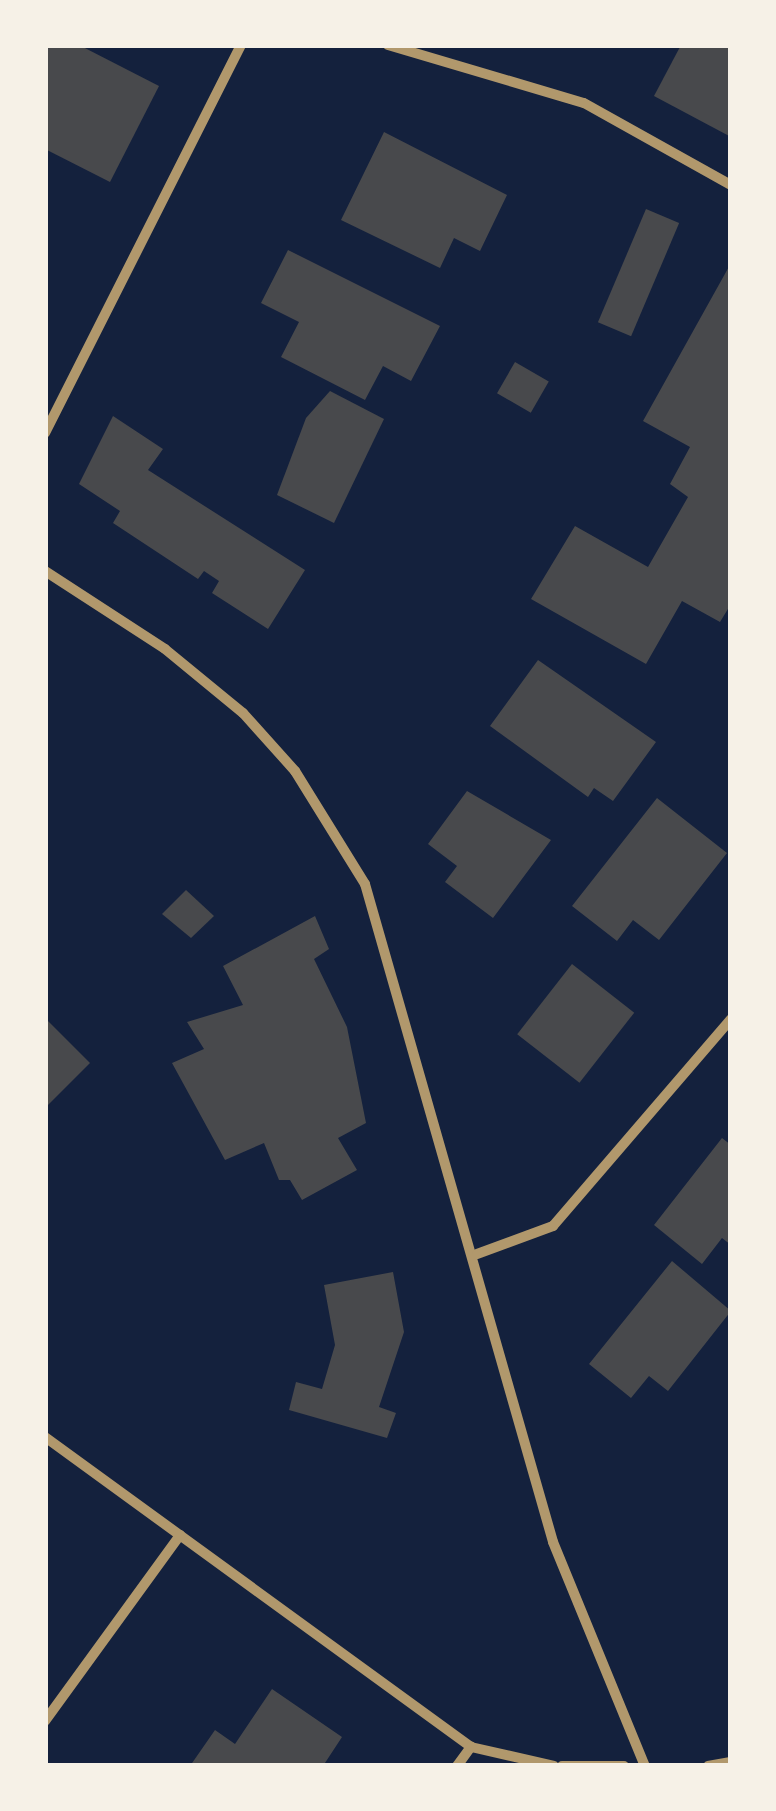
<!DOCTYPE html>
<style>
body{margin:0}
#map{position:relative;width:776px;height:1811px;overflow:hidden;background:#14213d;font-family:"DM Sans",sans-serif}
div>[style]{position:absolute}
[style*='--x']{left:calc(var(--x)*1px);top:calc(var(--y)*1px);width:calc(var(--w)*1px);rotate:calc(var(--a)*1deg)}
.building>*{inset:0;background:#48494c;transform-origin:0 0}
.minor>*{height:10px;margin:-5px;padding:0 5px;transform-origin:5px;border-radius:5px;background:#b1986c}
span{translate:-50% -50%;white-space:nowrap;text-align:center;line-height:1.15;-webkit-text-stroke:8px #f6f1e7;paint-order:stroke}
.frame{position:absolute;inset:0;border:48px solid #f6f1e7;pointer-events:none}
</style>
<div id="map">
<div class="building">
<div style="clip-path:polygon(45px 45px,79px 45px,159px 86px,110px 182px,45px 149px)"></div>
<div style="clip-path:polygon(681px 45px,731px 45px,731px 137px,654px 96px)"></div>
<div style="clip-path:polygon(384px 132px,507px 195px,480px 251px,454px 238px,440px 268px,341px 220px)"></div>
<div style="left:646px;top:209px;width:36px;height:123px;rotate:23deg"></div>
<div style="clip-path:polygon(288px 250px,440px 326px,411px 381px,383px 366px,365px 400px,281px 357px,299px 322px,261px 303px)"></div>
<div style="clip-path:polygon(731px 263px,731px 604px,720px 622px,682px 601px,646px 664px,531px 599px,575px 526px,648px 567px,688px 497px,670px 484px,690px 447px,643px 421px)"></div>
<div style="left:515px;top:362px;width:39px;height:36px;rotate:30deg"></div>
<div style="clip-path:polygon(330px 391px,384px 419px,334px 523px,277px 495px,306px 418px)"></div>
<div style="clip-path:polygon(113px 416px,163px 449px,148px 470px,305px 570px,268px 629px,212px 593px,219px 581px,204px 571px,198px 579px,113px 523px,120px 511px,79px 484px)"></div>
<div style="clip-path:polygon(538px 660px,656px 742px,613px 801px,594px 788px,588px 797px,490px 726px)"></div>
<div style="clip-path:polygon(467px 791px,551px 840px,493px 918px,445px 882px,457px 866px,428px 844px)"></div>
<div style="clip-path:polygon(657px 798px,727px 853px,659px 940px,633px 920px,617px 941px,572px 906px)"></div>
<div style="clip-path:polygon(186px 890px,214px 916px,191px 938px,162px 914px)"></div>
<div style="clip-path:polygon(315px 916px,329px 949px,314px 959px,347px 1027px,366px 1123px,338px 1138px,357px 1170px,302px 1200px,290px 1180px,279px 1180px,264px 1143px,225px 1160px,172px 1063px,204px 1049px,187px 1022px,243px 1005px,223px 966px)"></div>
<div style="left:572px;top:964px;width:79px;height:89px;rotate:38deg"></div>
<div style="clip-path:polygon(45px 1018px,90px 1063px,45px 1108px)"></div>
<div style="clip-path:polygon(722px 1138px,731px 1145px,731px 1245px,722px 1238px,702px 1264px,654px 1225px)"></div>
<div style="clip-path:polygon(672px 1261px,731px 1311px,668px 1391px,649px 1376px,631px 1398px,589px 1364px)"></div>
<div style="clip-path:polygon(393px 1272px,404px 1332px,379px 1407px,396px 1413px,387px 1438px,289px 1410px,296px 1382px,322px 1389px,335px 1345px,324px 1285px)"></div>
<div style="clip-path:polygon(272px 1689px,342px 1737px,323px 1766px,190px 1766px,215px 1730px,235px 1744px)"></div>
</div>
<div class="minor">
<div style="--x:388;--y:45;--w:204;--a:16.5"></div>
<div style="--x:584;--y:103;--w:168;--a:29.2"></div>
<div style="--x:45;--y:433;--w:435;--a:-63.2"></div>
<div style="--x:45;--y:571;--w:143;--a:33"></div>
<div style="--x:165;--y:649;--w:101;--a:39.4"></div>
<div style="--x:243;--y:713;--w:78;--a:48.1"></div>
<div style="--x:295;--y:771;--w:133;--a:58.2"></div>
<div style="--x:365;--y:884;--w:684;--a:74.05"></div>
<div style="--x:553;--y:1542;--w:242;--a:67.7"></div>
<div style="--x:477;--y:1254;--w:81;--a:-20.2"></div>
<div style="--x:553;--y:1226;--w:273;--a:-49.3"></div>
<div style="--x:45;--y:1437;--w:527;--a:36.04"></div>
<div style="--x:471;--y:1747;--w:85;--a:12.9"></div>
<div style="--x:45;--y:1721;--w:230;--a:-54"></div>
<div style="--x:457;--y:1766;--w:24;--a:-54"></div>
<div style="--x:562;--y:1766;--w:62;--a:0"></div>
<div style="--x:708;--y:1766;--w:23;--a:-10"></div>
</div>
<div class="frame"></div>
</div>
